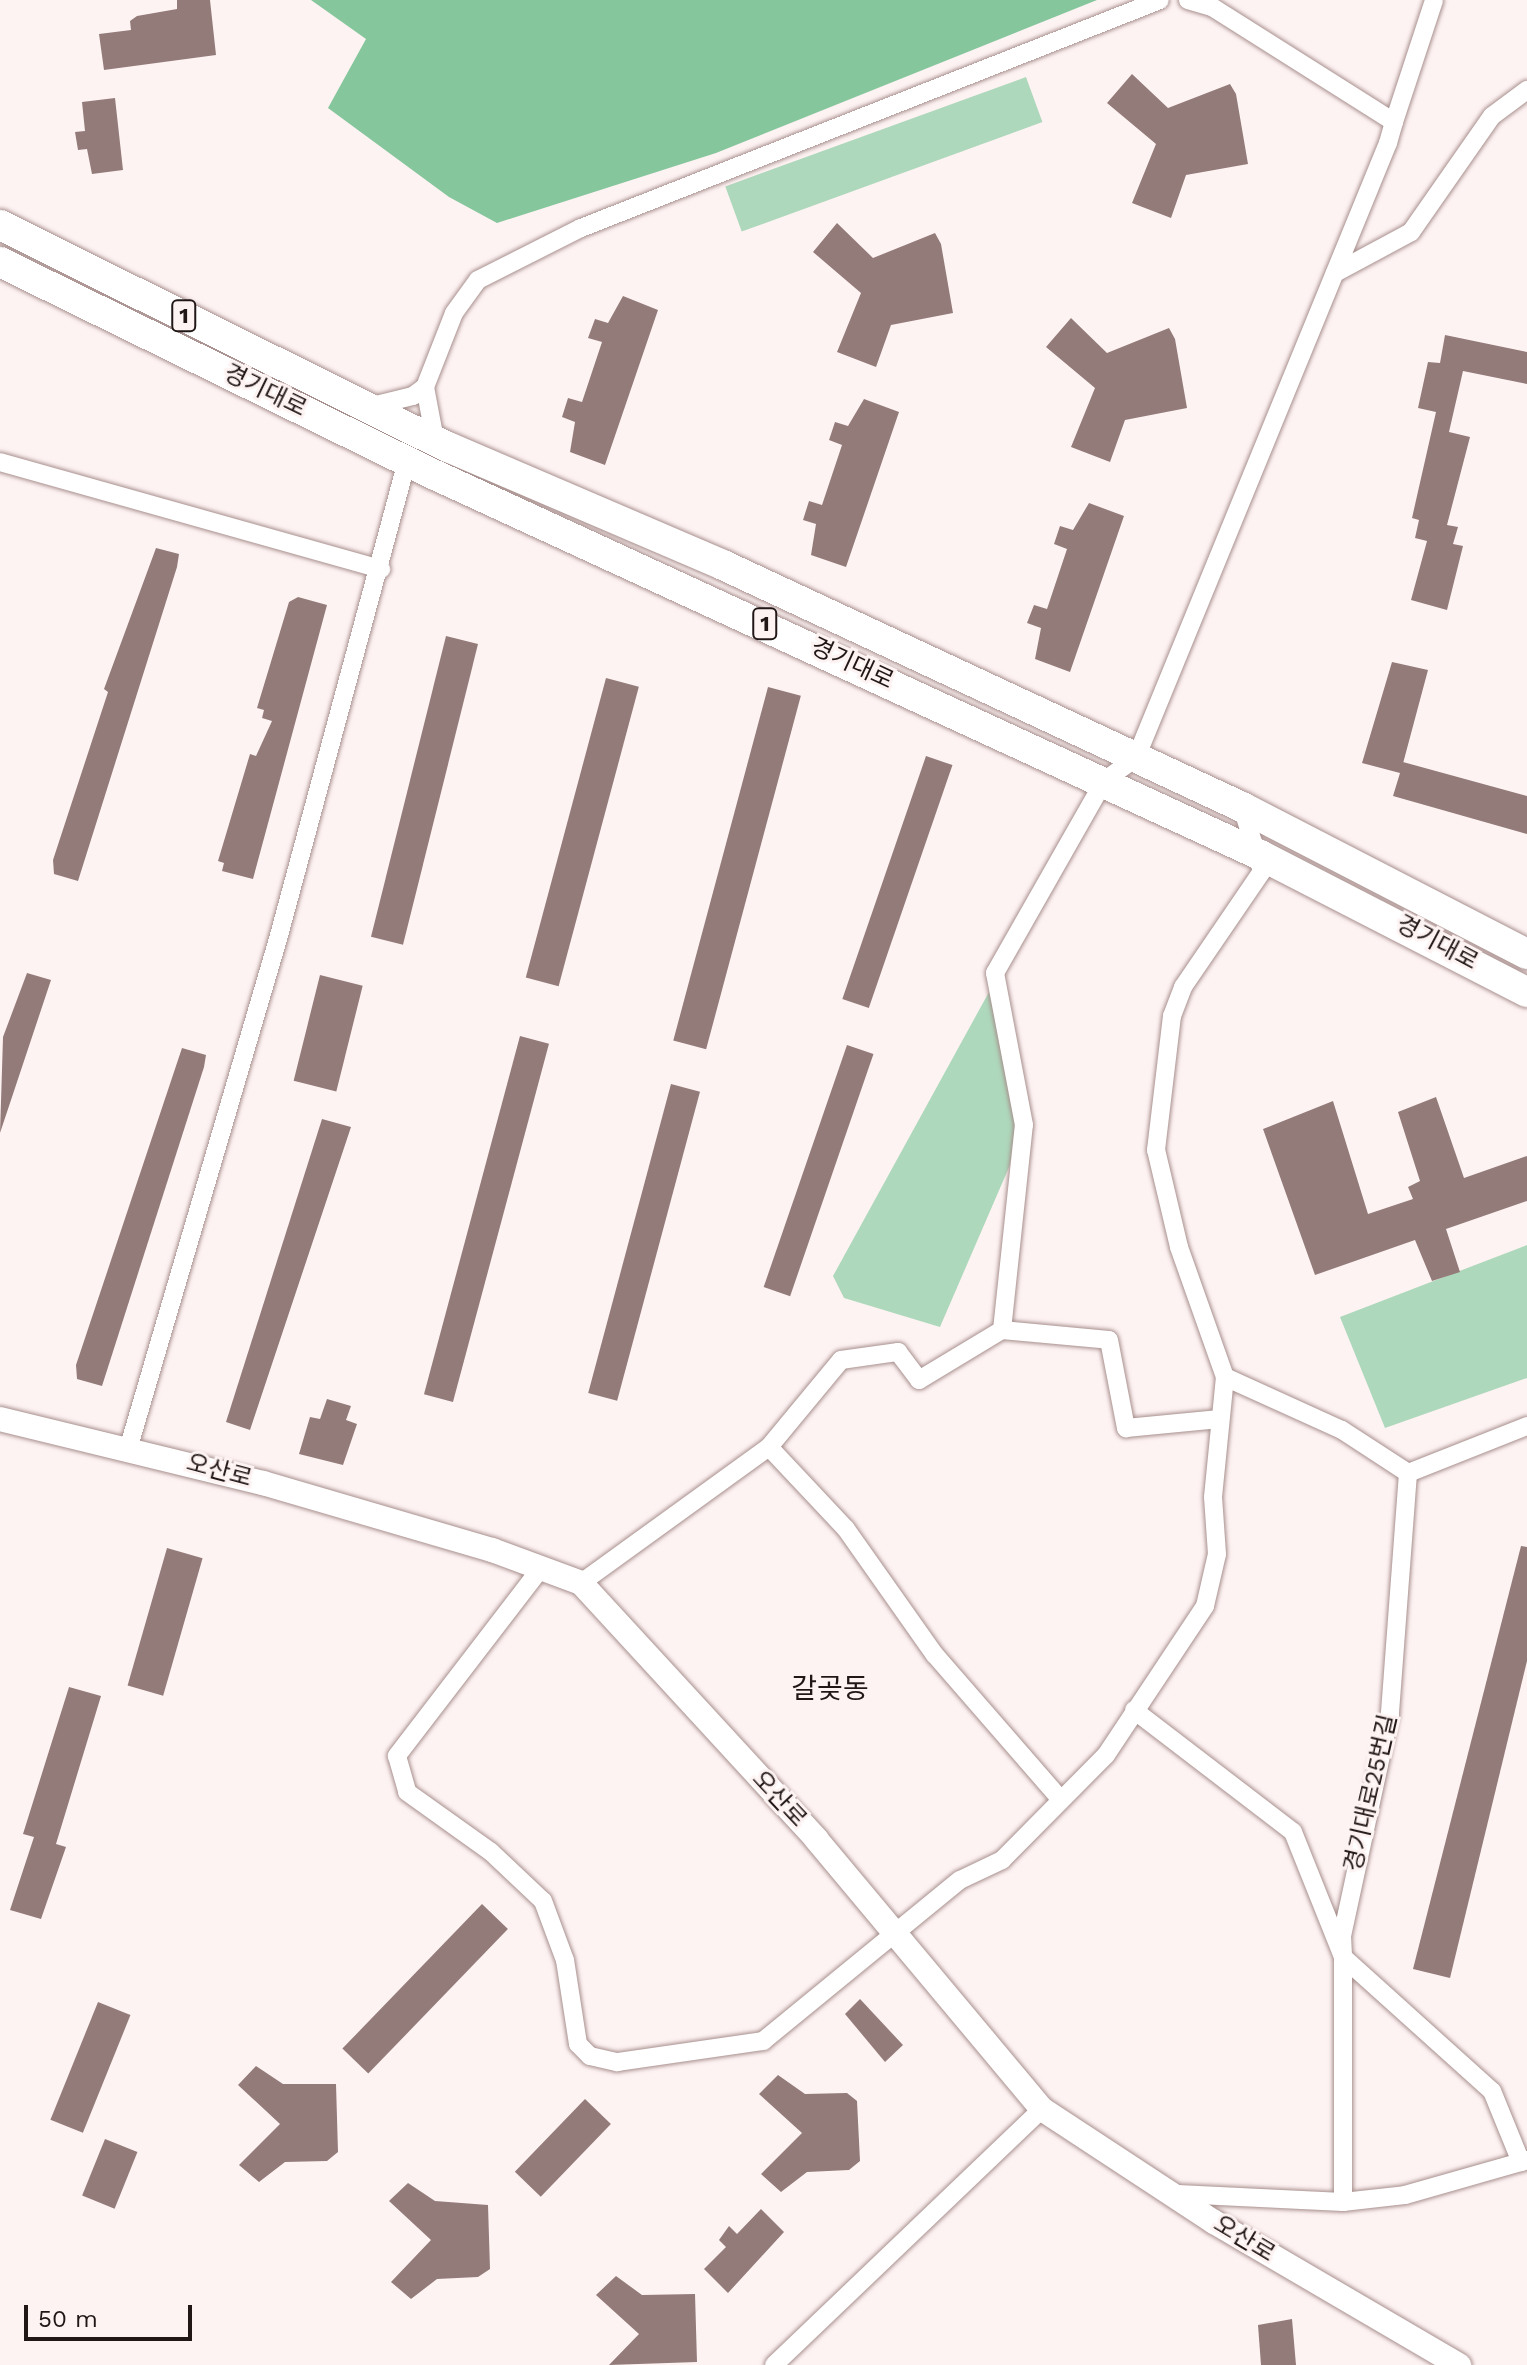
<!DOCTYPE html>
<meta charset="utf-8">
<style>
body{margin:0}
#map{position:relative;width:1527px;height:2365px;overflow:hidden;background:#fef3f3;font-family:"Work Sans","Noto Sans KR",sans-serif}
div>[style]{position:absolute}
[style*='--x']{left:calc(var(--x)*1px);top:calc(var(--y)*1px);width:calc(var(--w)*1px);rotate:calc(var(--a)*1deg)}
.green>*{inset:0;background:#aed8bb;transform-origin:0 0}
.forest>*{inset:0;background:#86c69c}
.building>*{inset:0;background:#937b79;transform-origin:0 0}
.roads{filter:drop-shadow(0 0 2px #a78f8d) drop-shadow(0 0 2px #a78f8d)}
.minor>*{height:18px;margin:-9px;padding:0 9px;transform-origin:9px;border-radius:9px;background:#fff}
.tertiary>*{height:24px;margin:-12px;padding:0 12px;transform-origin:12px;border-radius:12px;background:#fff}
.primary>*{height:30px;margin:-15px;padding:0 15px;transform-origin:15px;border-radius:15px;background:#fff}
span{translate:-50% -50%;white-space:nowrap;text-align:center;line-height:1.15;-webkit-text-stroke:6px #fef3f3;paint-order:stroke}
.shield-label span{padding:2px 6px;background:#fef3f3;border:2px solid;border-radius:6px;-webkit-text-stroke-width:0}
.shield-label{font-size:22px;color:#211717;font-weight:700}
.street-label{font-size:24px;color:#211717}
.quarter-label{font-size:28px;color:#211717}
.scale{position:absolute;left:24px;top:2305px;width:168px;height:36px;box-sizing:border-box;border:4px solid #211717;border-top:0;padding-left:10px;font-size:24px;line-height:28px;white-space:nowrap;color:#211717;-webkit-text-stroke:6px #fef3f3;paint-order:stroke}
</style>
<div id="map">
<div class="green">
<div style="left:1026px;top:77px;width:48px;height:320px;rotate:70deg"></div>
<div style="clip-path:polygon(989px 992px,1017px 1116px,1010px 1165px,940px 1327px,844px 1298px,833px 1276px)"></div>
<div style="clip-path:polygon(1527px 1245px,1527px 1378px,1385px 1428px,1340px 1317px)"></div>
</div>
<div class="forest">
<div style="clip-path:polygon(311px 0,1097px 0,716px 153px,497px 223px,449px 197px,328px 108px,366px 39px)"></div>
</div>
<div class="building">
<div style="clip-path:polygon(177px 0,210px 0,216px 55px,104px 70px,99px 34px,131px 30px,130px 21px,137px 16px,177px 9px)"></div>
<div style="clip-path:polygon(1132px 74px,1168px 108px,1230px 84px,1236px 94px,1248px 164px,1186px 175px,1171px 218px,1132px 203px,1156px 144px,1107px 103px)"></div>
<div style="clip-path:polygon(115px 98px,123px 170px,92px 174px,87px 149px,78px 150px,75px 132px,85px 131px,82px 102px)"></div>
<div style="clip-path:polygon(837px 223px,873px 258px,935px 233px,941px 244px,953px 313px,891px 325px,876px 367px,837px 352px,861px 293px,813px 252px)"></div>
<div style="clip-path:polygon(623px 296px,658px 310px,605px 465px,570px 452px,575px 422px,562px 417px,568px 398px,582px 402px,602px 342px,588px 338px,595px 319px,608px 323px)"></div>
<div style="clip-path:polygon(1071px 318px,1107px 353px,1169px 328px,1175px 339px,1187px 408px,1125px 420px,1110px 462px,1071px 447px,1095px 388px,1046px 347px)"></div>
<div style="clip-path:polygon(1445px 335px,1527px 352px,1527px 384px,1463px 371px,1449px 432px,1470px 437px,1447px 525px,1458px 527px,1453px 544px,1463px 546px,1447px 610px,1411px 600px,1427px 541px,1415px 538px,1419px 520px,1412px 518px,1436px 412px,1418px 408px,1428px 362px,1440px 363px)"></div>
<div style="clip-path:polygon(864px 399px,899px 412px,846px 567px,811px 555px,816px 524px,803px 520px,809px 501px,822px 505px,842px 445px,829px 440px,835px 422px,848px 426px)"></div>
<div style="clip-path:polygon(1089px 503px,1124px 516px,1070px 672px,1035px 659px,1041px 628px,1027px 623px,1034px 605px,1047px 609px,1067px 549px,1054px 544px,1060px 526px,1073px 530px)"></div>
<div style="clip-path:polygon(156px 548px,179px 554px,177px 567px,78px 881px,54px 874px,53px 860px,108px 692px,104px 689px)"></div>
<div style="clip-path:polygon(298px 597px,327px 605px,253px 879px,222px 871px,224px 863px,218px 861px,250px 754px,256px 756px,272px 721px,262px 718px,264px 710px,257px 708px,289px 602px)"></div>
<div style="left:446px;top:636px;width:33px;height:310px;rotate:14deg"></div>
<div style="clip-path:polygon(1392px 662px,1428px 670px,1401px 771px,1403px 762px,1527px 796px,1527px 834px,1393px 796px,1400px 773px,1362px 763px)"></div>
<div style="left:606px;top:678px;width:34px;height:310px;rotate:15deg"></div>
<div style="left:768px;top:687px;width:34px;height:366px;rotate:15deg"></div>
<div style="left:926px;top:756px;width:28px;height:257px;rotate:19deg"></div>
<div style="clip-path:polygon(27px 973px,51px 980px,0 1133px,3px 1037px)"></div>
<div style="left:320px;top:975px;width:44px;height:109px;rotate:14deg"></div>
<div style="left:520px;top:1036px;width:30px;height:371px;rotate:15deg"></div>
<div style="left:847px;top:1045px;width:28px;height:256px;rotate:19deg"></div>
<div style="clip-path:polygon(182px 1048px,206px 1055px,204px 1067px,102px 1386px,77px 1379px,76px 1365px)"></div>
<div style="left:671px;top:1084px;width:30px;height:320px;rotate:15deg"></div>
<div style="clip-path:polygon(1436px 1097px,1464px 1178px,1527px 1156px,1527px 1201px,1446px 1229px,1460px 1272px,1432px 1281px,1415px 1240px,1315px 1275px,1263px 1129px,1333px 1101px,1368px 1214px,1413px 1199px,1408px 1187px,1420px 1181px,1398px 1112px)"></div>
<div style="clip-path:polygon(322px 1119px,351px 1127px,250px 1430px,226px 1422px)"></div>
<div style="clip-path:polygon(327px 1399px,351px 1406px,346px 1420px,357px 1424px,343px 1465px,299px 1454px,310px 1417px,320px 1419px)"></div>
<div style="clip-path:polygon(1521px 1546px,1527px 1547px,1527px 1661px,1450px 1978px,1413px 1969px)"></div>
<div style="left:167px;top:1548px;width:37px;height:143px;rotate:16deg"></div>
<div style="clip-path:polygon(69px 1687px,101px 1696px,56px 1844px,66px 1847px,41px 1919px,10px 1910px,34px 1837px,23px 1834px)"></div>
<div style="left:482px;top:1904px;width:36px;height:201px;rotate:44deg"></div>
<div style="clip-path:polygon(860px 1999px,903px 2045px,885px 2062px,845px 2014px)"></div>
<div style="left:98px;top:2002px;width:35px;height:127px;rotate:22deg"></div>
<div style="clip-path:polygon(256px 2066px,283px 2084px,336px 2084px,338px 2152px,327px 2161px,285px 2162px,259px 2182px,239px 2165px,280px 2124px,238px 2085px)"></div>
<div style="clip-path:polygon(778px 2075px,805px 2094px,847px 2093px,857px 2101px,860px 2161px,849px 2170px,807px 2172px,781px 2192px,761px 2174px,802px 2133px,759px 2094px)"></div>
<div style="left:585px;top:2099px;width:36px;height:101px;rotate:44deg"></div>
<div style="left:105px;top:2139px;width:35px;height:61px;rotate:22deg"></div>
<div style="clip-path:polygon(408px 2183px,435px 2201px,488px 2205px,490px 2269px,478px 2277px,437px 2279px,411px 2299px,391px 2282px,431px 2240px,389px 2201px)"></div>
<div style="clip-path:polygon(761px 2209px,784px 2232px,728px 2293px,704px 2269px,726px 2247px,719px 2240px,729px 2226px,737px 2234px)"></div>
<div style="clip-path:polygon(616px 2276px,642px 2295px,695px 2294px,697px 2362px,609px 2365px,639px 2334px,596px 2295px)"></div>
<div style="clip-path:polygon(1292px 2319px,1296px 2365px,1261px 2365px,1258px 2325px)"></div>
</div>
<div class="roads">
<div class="minor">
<div style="--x:1394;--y:122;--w:128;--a:-71.8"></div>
<div style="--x:1335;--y:273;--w:86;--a:-28.3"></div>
<div style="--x:1411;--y:232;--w:141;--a:-55.1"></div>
<div style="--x:1492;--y:116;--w:44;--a:-36.6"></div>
<div style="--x:368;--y:407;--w:46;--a:-13.7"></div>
<div style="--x:413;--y:396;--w:15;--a:-37"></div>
<div style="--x:435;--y:440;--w:54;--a:-100.7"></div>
<div style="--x:425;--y:387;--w:79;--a:-68.6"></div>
<div style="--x:454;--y:313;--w:41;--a:-54"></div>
<div style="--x:478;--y:280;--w:115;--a:-26.8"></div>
<div style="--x:581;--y:228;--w:622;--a:-21.49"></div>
<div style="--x:0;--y:462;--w:396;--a:15.7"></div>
<div style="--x:1002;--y:1330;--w:107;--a:5.3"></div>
<div style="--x:1109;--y:1340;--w:90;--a:79.1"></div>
<div style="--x:1126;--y:1428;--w:94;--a:-5.5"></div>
<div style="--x:1225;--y:1377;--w:128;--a:24.4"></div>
<div style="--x:1342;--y:1430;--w:79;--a:33.1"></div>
<div style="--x:1527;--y:1426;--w:128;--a:158.4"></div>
<div style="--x:1408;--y:1473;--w:242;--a:94.3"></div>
<div style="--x:1390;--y:1714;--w:227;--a:102.2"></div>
<div style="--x:1342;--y:1936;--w:21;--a:87"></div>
<div style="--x:1343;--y:1957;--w:200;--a:42"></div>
<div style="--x:1492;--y:2091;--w:77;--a:67.8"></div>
<div style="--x:1521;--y:2162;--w:6;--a:-18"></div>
<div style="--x:129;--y:1446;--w:528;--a:-73.62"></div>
<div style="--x:278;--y:939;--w:495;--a:-74.9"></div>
<div style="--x:769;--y:1447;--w:113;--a:-50.4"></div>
<div style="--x:841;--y:1360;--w:58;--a:-8"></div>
<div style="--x:898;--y:1352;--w:35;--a:53"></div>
<div style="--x:919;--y:1380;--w:97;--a:-31.1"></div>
<div style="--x:1002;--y:1330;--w:206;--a:-83.9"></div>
<div style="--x:1024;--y:1125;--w:155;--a:-100.8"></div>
<div style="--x:995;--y:973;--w:221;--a:-60.4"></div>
<div style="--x:1104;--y:781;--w:39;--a:-36"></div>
<div style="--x:1136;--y:758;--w:665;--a:-67.72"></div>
<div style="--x:1388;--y:143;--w:22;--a:-74"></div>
<div style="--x:1394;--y:122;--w:215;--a:-147.7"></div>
<div style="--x:1212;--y:7;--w:25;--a:-164"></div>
<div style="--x:541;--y:1568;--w:237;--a:127.5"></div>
<div style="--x:397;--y:1756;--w:37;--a:74"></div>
<div style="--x:407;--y:1792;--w:103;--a:35.5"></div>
<div style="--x:491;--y:1852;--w:71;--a:43.3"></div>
<div style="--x:543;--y:1901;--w:63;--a:69.6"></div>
<div style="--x:565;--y:1960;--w:85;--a:81.2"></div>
<div style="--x:578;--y:2044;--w:17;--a:45"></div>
<div style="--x:590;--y:2056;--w:28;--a:13"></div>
<div style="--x:617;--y:2062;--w:148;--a:-8.2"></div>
<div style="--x:763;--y:2041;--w:254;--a:-39.3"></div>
<div style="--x:960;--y:1880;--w:47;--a:-25.5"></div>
<div style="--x:1002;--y:1860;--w:148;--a:-45.3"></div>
<div style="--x:1106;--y:1755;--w:179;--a:-56.4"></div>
<div style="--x:1205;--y:1606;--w:53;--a:-77"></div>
<div style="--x:1217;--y:1554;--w:57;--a:-94"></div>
<div style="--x:1213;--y:1497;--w:121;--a:-84.3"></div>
<div style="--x:1225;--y:1377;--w:138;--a:-109.5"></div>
<div style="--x:1179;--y:1247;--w:100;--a:-103.3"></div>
<div style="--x:1156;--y:1150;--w:135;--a:-83.2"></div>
<div style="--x:1172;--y:1016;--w:31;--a:-69"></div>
<div style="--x:1183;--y:987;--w:140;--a:-55.7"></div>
<div style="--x:1262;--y:871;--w:67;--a:-107.4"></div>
<div style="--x:581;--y:1583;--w:232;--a:-35.9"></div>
<div style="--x:769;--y:1447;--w:112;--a:46.8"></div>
<div style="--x:846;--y:1529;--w:154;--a:54.8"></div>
<div style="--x:935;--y:1655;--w:191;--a:49"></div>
<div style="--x:1134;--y:1710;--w:200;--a:37.5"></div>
<div style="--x:1293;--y:1832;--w:135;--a:68.2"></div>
<div style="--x:1343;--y:1957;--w:245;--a:90"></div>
<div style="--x:1178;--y:2194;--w:165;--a:2.8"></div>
<div style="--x:1343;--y:2202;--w:62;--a:-6.4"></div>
<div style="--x:1405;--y:2195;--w:121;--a:-15.9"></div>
<div style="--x:774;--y:2365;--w:371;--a:-43.7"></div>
</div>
<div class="tertiary">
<div style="--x:0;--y:1419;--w:271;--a:13.7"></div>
<div style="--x:263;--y:1483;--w:239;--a:16.3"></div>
<div style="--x:492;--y:1550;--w:95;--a:20.3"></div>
<div style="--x:581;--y:1583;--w:348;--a:47.4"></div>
<div style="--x:816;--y:1839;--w:352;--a:50.1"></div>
<div style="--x:1042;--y:2109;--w:206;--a:33.3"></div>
<div style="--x:1214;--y:2222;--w:284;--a:30.3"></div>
</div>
<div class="primary">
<div style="--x:0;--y:225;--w:500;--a:26.4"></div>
<div style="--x:448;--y:447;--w:299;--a:23.2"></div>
<div style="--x:723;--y:565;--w:573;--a:25"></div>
<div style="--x:1242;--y:807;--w:321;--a:27.3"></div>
<div style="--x:0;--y:262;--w:484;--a:26.1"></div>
<div style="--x:435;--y:475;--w:908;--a:24.73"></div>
<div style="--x:1260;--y:855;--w:300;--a:27.2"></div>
</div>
</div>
<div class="shield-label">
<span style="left:184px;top:316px">1</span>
<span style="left:765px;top:624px">1</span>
</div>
<div class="street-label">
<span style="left:265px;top:391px;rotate:26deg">경기대로</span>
<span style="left:852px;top:664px;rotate:25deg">경기대로</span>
<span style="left:1437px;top:943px;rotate:28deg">경기대로</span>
<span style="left:219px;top:1471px;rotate:15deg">오산로</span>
<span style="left:1371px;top:1793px;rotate:-77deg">경기대로25번길</span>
<span style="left:779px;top:1799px;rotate:47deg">오산로</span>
<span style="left:1244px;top:2239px;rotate:31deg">오산로</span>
</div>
<div class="quarter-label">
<span style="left:830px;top:1689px">갈곶동</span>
</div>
<div class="scale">50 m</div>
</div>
